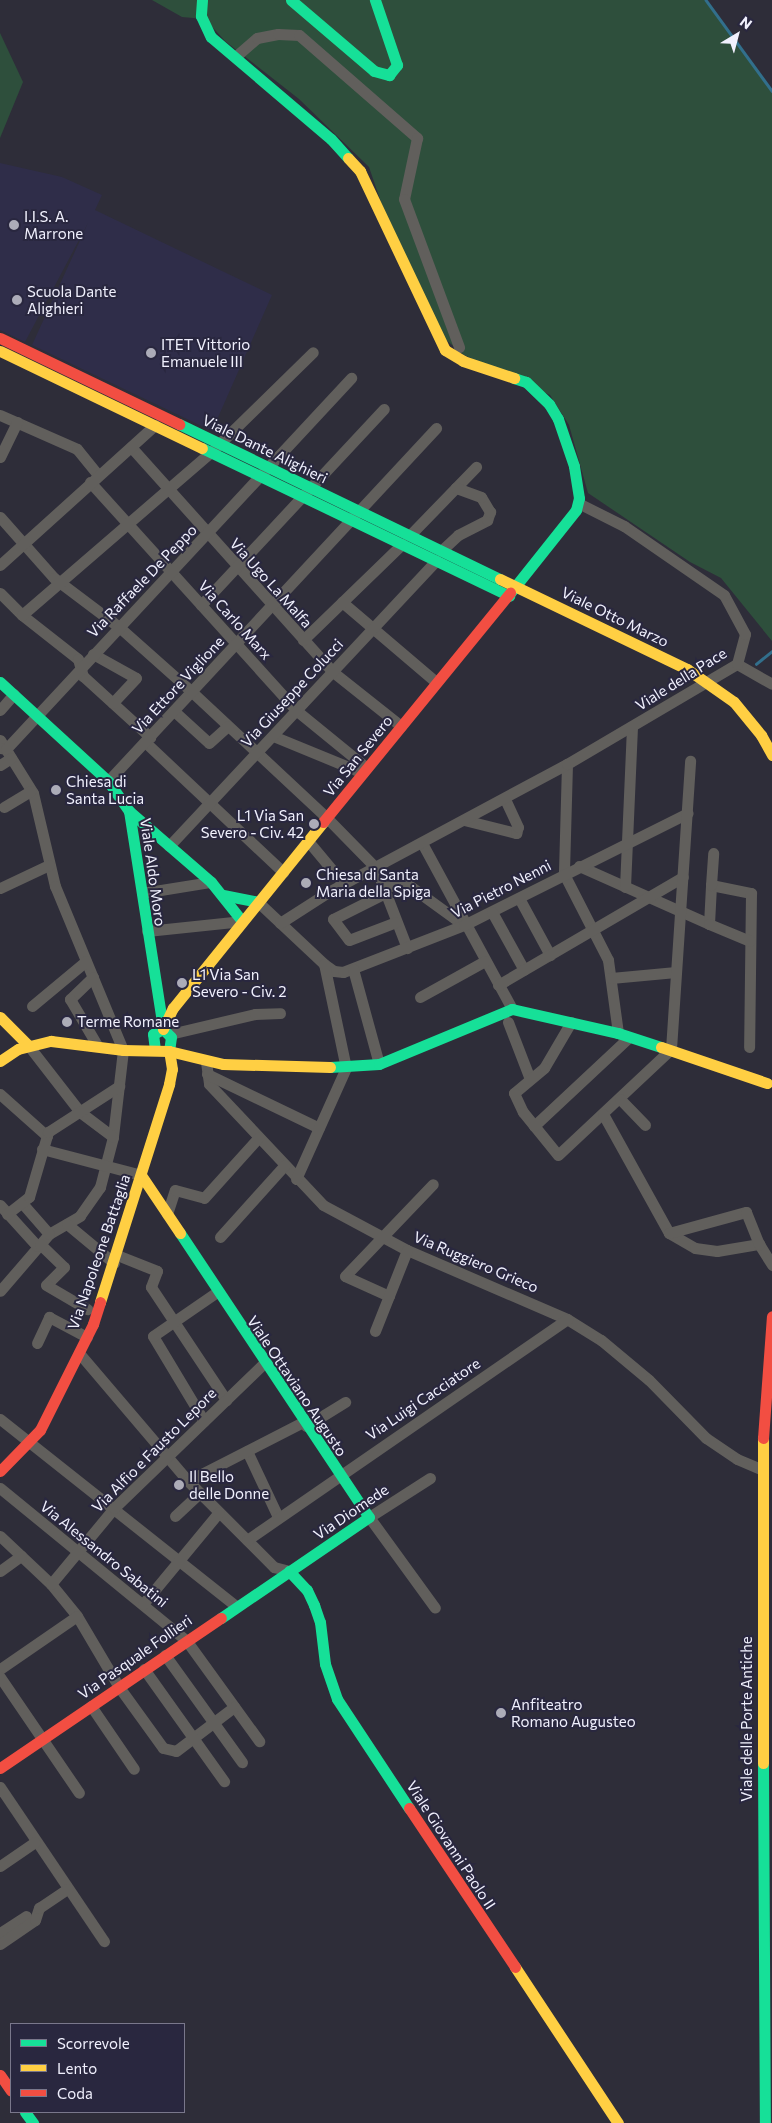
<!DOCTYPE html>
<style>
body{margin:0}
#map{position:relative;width:772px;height:2123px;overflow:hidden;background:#2e2d39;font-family:Commissioner,sans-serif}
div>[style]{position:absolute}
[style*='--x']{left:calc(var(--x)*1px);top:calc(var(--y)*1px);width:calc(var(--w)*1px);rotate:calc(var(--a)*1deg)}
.built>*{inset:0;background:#2f2d49}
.green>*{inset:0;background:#2e4f3c}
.stream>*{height:2.5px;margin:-1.25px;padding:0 1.25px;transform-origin:1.25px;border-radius:1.25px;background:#326f8c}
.street>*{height:11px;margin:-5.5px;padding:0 5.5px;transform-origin:5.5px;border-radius:5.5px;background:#615f5c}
.fast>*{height:11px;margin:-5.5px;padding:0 5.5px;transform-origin:5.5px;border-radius:5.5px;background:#16e098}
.slow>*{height:11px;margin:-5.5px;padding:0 5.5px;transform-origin:5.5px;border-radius:5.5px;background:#ffcf43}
.jam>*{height:11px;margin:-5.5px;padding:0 5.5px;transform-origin:5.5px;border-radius:5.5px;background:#f24e42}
.dots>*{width:14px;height:14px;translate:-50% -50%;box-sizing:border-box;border:2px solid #29273f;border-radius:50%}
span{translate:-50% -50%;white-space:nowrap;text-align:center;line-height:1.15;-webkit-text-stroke:4px #29273f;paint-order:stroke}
.poi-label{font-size:15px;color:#f0f0fd}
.left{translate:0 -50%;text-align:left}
.right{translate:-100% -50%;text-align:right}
.street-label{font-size:15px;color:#f0f0fd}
.legend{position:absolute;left:10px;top:2023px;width:175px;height:90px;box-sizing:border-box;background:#29273f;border:1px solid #79778b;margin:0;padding:6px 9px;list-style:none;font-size:15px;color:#f0f0fd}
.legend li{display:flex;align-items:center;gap:10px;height:25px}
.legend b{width:25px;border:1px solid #79778b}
.north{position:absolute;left:712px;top:10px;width:50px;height:50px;-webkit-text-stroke:4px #29273f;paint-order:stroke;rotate:37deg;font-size:14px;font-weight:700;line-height:20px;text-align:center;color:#f0f0fd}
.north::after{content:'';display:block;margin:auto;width:18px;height:22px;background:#f0f0fd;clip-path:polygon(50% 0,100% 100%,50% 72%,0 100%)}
</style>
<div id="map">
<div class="built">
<div style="clip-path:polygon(0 163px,62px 177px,102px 195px,95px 210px,272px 295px,212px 431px,32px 345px,88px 223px,25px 342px,0 330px)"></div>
</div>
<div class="green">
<div style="clip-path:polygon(152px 0,706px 0,772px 91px,772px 641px,721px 578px,690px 562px,588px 493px,569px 425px,550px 395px,464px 355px,445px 339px,382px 205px,369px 167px,299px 99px,225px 41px,205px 19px,182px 17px)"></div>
<div style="clip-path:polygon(0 33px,23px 82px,0 138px)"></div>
</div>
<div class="stream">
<div style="--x:706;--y:0;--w:112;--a:54"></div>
<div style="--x:756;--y:664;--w:21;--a:-39"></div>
</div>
<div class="street">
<div style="--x:235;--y:57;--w:29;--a:-41"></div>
<div style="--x:257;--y:38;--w:21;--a:-11"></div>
<div style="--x:278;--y:34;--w:21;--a:3"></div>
<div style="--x:299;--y:35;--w:157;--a:41.1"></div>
<div style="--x:417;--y:138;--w:62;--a:102"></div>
<div style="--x:404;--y:199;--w:158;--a:69.6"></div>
<div style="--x:0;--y:415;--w:84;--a:23.8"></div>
<div style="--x:77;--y:449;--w:33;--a:51"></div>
<div style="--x:131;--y:447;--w:302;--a:48.1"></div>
<div style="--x:333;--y:672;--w:87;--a:38.5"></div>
<div style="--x:0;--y:457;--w:39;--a:-64"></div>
<div style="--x:90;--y:482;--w:309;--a:47.9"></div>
<div style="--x:297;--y:711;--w:90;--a:39.2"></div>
<div style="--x:0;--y:517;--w:81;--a:48.5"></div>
<div style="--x:54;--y:578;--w:81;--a:37"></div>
<div style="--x:119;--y:627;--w:98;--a:41.7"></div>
<div style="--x:192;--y:692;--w:185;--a:43"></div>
<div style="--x:327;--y:818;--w:70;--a:45.6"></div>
<div style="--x:376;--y:868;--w:86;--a:68.8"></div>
<div style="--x:410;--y:535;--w:95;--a:-45.9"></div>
<div style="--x:442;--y:550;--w:22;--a:-43"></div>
<div style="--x:458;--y:535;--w:33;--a:-27"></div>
<div style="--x:487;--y:520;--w:9;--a:-69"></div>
<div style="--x:490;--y:512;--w:17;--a:-121"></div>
<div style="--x:481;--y:497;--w:27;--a:-160"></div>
<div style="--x:0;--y:565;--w:209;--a:-42.1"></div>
<div style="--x:0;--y:593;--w:31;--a:45"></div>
<div style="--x:22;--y:615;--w:71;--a:38.2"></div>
<div style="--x:78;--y:659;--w:18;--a:74"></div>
<div style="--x:83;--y:676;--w:91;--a:42.3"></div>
<div style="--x:342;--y:602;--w:123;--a:40.4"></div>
<div style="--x:201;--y:605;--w:268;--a:-47"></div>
<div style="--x:22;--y:615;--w:251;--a:-40.8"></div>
<div style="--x:212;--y:451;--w:141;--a:-44.4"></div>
<div style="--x:303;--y:640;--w:138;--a:-44.1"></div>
<div style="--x:93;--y:654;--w:49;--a:29.2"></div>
<div style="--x:136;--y:678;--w:34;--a:133"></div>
<div style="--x:737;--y:664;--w:40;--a:29.7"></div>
<div style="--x:0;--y:710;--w:21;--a:-49"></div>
<div style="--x:174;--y:711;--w:47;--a:42.4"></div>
<div style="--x:209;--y:743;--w:25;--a:-42"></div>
<div style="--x:273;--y:736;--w:97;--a:22.3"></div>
<div style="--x:0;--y:740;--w:62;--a:58.1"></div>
<div style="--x:33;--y:793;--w:96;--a:76.7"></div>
<div style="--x:55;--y:886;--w:178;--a:67.5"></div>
<div style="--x:123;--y:1050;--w:88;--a:96.6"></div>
<div style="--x:113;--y:1137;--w:52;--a:104.6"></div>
<div style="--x:100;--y:1187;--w:35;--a:125"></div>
<div style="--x:80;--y:1216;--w:36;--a:150"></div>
<div style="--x:49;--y:1234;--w:75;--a:130.7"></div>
<div style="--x:145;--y:742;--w:190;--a:43.3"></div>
<div style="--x:0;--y:748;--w:6;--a:9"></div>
<div style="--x:6;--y:749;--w:507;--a:-47.08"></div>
<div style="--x:567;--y:764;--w:110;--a:91.6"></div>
<div style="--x:564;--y:874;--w:97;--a:62.9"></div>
<div style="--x:608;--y:960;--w:74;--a:82.2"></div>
<div style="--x:0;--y:765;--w:13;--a:-32"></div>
<div style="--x:108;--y:781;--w:482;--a:-47.1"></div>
<div style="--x:4;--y:807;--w:31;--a:-31"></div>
<div style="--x:464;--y:820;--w:54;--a:14"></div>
<div style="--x:516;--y:833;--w:6;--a:-72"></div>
<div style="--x:518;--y:827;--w:31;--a:-115"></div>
<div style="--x:308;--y:841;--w:56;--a:50.1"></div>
<div style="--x:422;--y:843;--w:189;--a:61.5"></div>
<div style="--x:169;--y:846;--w:391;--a:-46.9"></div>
<div style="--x:579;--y:866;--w:142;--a:24"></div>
<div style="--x:709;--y:924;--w:39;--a:-87"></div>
<div style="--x:711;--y:885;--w:41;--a:11.3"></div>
<div style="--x:751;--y:893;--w:154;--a:90.7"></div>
<div style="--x:711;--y:885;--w:32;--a:-86"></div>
<div style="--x:625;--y:887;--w:160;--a:-87.5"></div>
<div style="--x:0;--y:888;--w:54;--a:-25.1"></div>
<div style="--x:383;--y:889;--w:22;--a:-22"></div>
<div style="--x:403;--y:881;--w:72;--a:35.9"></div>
<div style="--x:142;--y:893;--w:70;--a:-9.1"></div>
<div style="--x:385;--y:893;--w:58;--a:153.4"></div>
<div style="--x:333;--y:919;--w:26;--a:53"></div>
<div style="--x:349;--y:940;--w:50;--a:-21"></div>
<div style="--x:519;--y:898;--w:65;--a:61.5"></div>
<div style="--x:258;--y:902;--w:91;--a:43.2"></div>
<div style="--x:324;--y:964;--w:12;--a:35"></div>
<div style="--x:334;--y:971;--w:9;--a:6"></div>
<div style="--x:343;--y:972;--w:130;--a:-21.2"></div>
<div style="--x:464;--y:925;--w:250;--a:-26.6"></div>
<div style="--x:492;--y:912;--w:66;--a:61.1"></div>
<div style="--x:280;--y:923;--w:59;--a:-32.6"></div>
<div style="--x:330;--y:891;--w:269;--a:-28.2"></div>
<div style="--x:567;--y:764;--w:197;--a:-30.5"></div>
<div style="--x:737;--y:664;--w:31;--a:-75"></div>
<div style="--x:745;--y:634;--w:44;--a:-118.3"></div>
<div style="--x:724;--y:595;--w:121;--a:-145.4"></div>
<div style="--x:624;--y:526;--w:51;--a:-153.4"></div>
<div style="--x:709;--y:924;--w:44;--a:22.5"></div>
<div style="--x:147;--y:931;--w:96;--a:-6"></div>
<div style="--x:353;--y:969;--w:98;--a:74.7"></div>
<div style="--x:93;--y:977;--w:32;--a:136"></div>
<div style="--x:70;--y:999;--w:53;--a:59.6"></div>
<div style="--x:611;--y:978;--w:65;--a:-5.3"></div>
<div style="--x:498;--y:985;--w:214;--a:-30.3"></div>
<div style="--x:420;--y:997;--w:74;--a:-29"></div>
<div style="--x:32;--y:1006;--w:70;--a:-39.8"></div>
<div style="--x:508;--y:1022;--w:61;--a:68.9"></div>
<div style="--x:571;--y:1022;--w:53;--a:120.4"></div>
<div style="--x:544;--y:1068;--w:39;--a:140"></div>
<div style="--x:514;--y:1093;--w:21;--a:65"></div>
<div style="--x:523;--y:1112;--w:55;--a:50.9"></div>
<div style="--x:558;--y:1155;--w:155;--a:-43.2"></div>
<div style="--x:671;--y:1049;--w:289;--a:-86.2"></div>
<div style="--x:170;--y:1034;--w:87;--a:-13.2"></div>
<div style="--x:255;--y:1014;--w:25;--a:-2"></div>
<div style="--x:28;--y:1045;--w:85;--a:52.2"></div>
<div style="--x:80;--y:1112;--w:41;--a:37.1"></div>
<div style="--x:206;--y:1062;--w:22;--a:82"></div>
<div style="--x:209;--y:1084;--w:166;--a:46.7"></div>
<div style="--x:323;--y:1205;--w:95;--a:28.2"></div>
<div style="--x:407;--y:1250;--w:174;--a:23.3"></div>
<div style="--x:567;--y:1319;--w:40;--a:32"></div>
<div style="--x:601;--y:1340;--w:62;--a:39.8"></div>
<div style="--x:649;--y:1380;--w:81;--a:45.5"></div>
<div style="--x:706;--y:1438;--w:37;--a:34"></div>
<div style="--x:737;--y:1459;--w:26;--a:23"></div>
<div style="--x:207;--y:1074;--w:124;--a:25.7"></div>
<div style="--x:0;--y:1094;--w:63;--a:41.8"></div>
<div style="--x:620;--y:1099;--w:36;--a:46"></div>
<div style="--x:603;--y:1114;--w:136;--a:61"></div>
<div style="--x:669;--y:1233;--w:30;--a:30"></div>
<div style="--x:695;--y:1248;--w:22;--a:8"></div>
<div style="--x:717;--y:1251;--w:43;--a:-9.5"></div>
<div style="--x:759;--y:1244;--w:25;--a:58"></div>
<div style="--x:534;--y:1126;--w:130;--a:-43.1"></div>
<div style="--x:42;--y:1149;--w:102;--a:14.7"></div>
<div style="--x:296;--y:1179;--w:122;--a:-65.8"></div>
<div style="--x:346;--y:1068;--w:106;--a:-101.9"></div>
<div style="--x:22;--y:1203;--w:41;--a:48.9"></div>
<div style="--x:0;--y:1205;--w:55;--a:47.9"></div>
<div style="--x:7;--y:1214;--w:28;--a:-38"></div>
<div style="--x:29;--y:1197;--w:68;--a:-73.7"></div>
<div style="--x:48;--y:1132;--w:85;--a:-32.9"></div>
<div style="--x:167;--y:1214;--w:25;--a:-72"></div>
<div style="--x:175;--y:1190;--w:30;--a:15"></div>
<div style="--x:204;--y:1198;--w:81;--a:-48"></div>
<div style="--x:67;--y:1224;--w:61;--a:39.7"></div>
<div style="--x:669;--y:1233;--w:80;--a:-15.3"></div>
<div style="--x:746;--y:1212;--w:35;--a:68"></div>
<div style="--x:220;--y:1237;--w:96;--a:-48"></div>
<div style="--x:40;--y:1244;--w:33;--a:44"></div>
<div style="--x:64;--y:1267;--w:25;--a:135"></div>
<div style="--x:46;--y:1285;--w:48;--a:30.3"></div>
<div style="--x:117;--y:1255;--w:43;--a:21.8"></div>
<div style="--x:157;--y:1271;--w:17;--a:111"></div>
<div style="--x:151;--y:1287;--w:136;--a:56.4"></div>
<div style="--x:389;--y:1296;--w:48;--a:-155.6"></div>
<div style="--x:345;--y:1276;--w:127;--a:-46.3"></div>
<div style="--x:375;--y:1331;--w:87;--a:-68.4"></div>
<div style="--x:37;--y:1343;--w:29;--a:-65"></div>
<div style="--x:49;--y:1317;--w:43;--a:27.8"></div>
<div style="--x:79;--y:1353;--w:168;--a:49.6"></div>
<div style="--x:188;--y:1481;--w:122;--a:45"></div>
<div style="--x:274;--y:1567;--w:16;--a:15"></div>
<div style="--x:0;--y:1419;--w:301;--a:38.4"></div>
<div style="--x:204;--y:1421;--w:99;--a:-121"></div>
<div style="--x:153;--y:1336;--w:78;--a:-34.5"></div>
<div style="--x:306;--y:1426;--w:46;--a:-31.6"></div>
<div style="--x:247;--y:1451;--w:73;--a:64.8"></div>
<div style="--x:430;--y:1478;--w:72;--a:147.4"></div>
<div style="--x:369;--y:1517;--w:112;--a:54"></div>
<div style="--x:188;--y:1481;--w:129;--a:-27.2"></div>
<div style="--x:0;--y:1488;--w:240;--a:39.3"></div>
<div style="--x:186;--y:1640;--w:125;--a:54.1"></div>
<div style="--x:175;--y:1516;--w:34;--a:-43"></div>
<div style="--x:0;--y:1536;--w:70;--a:43.3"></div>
<div style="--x:51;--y:1584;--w:41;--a:50.9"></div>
<div style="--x:77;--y:1616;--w:82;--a:59.4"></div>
<div style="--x:119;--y:1687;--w:75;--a:54.2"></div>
<div style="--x:163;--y:1748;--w:13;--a:13"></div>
<div style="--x:176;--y:1751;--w:73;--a:-37.2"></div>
<div style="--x:247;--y:1540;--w:389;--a:-34.6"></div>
<div style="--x:0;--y:1571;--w:26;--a:-36"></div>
<div style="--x:51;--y:1584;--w:99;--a:-50.3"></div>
<div style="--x:114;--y:1508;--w:209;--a:-44"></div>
<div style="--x:143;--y:1604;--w:119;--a:-50.4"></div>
<div style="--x:165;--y:1655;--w:132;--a:54.3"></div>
<div style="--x:0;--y:1669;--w:93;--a:-34.5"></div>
<div style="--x:144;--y:1669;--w:138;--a:54.5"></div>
<div style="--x:0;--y:1677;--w:140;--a:55.7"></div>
<div style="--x:91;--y:1706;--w:76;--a:55.7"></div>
<div style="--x:0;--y:1787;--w:186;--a:56"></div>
<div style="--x:0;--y:1866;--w:42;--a:-34.4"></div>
<div style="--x:0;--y:1933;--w:31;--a:-33"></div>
<div style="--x:0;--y:1944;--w:42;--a:-34.4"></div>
<div style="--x:35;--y:1920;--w:13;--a:-72"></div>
<div style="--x:39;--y:1908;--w:34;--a:-34"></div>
</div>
<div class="fast">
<div style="--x:202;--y:0;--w:16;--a:94"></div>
<div style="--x:201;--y:16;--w:23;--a:65"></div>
<div style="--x:211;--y:37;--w:157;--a:40.4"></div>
<div style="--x:331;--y:139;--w:25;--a:48"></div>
<div style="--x:291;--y:0;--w:109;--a:40.5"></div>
<div style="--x:374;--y:71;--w:16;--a:15"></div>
<div style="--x:389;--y:75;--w:13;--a:-51"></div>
<div style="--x:397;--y:65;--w:69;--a:-108.7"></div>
<div style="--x:179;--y:424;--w:356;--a:25.8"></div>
<div style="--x:202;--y:448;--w:341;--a:25.7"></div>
<div style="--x:510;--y:593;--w:106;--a:-51.5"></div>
<div style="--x:576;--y:510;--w:12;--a:-76"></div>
<div style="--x:579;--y:498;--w:32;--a:-99"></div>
<div style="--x:574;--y:466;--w:50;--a:-108.8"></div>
<div style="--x:558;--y:419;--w:17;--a:-121"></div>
<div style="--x:549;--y:404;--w:32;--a:-136"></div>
<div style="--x:526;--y:382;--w:13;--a:-162"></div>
<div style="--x:0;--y:682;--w:147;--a:42.5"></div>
<div style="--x:108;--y:781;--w:37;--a:55"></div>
<div style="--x:129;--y:811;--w:221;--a:81.1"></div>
<div style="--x:129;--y:811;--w:108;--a:40.9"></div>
<div style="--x:211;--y:882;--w:50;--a:51.5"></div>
<div style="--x:223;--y:895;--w:36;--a:11"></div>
<div style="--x:155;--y:1050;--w:16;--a:-97"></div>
<div style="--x:153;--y:1034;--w:11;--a:-27"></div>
<div style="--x:163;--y:1029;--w:11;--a:45"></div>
<div style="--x:171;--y:1037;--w:14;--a:98"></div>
<div style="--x:330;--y:1067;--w:49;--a:-3.5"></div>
<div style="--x:379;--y:1064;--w:144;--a:-22.5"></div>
<div style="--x:512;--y:1009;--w:109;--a:12.8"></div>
<div style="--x:618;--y:1033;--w:45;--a:18"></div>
<div style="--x:180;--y:1233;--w:341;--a:56.4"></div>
<div style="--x:369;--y:1517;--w:179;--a:145.7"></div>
<div style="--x:289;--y:1571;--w:26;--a:47"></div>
<div style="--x:307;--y:1590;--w:17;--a:65"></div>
<div style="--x:314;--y:1605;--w:18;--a:71"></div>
<div style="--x:320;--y:1622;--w:42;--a:83.2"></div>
<div style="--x:325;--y:1664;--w:37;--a:71"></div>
<div style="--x:337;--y:1699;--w:131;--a:56.6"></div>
<div style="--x:763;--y:1763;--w:360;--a:89.7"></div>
<div style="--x:25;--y:2112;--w:14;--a:54"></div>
</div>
<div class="slow">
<div style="--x:348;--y:158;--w:18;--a:47"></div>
<div style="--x:360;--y:171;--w:198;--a:64.6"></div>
<div style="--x:445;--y:350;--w:21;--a:31"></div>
<div style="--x:463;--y:361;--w:54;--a:18.4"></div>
<div style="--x:0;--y:351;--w:224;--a:25.7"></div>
<div style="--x:500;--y:579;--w:208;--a:25.7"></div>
<div style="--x:687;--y:669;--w:57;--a:35.1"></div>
<div style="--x:734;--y:702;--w:43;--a:50.7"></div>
<div style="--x:761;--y:735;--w:23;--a:61"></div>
<div style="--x:0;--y:1017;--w:40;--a:45"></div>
<div style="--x:163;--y:1029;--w:23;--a:-65"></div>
<div style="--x:173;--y:1008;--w:239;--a:-51.1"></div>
<div style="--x:661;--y:1047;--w:112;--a:18.8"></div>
<div style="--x:0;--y:1061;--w:22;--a:-34"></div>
<div style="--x:18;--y:1049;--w:34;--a:-14"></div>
<div style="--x:51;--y:1041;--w:73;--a:7.1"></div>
<div style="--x:123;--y:1050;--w:46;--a:1.2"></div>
<div style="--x:169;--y:1051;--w:56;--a:13.5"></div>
<div style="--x:223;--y:1064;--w:107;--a:1.6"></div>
<div style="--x:141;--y:1175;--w:70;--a:56.1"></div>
<div style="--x:100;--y:1302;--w:229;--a:-72.4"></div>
<div style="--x:169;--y:1084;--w:15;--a:-79"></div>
<div style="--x:172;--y:1069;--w:18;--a:-99"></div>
<div style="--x:763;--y:1763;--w:325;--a:-90"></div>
<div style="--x:515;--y:1967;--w:187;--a:56.6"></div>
</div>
<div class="jam">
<div style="--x:0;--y:338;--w:199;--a:25.7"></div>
<div style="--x:323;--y:822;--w:296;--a:-50.8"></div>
<div style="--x:763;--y:1438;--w:122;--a:-85.8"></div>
<div style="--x:0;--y:1471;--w:57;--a:-45.7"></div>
<div style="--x:40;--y:1430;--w:119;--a:-63.4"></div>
<div style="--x:93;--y:1324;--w:23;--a:-72"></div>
<div style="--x:0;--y:1768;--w:267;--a:-34.2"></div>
<div style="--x:409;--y:1808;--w:191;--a:56.3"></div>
<div style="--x:0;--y:2075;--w:19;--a:55"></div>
</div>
<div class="dots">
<div style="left:14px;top:225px;background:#acacb8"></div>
<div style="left:17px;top:300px;background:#acacb8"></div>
<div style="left:151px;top:353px;background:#acacb8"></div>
<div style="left:56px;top:790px;background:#acacb8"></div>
<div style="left:314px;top:824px;background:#acacb8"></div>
<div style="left:306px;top:883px;background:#acacb8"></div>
<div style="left:182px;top:983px;background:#acacb8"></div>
<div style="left:67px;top:1022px;background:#acacb8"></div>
<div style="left:179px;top:1485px;background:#acacb8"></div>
<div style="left:501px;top:1713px;background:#acacb8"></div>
</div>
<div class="poi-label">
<span class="left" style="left:24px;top:225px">I.I.S. A.<br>Marrone</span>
<span class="left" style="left:27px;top:300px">Scuola Dante<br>Alighieri</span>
<span class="left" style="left:161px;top:353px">ITET Vittorio<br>Emanuele III</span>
<span class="left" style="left:66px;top:790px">Chiesa di<br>Santa Lucia</span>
<span class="right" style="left:304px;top:824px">L1 Via San<br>Severo - Civ. 42</span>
<span class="left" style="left:316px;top:883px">Chiesa di Santa<br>Maria della Spiga</span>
<span class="left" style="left:192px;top:983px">L1 Via San<br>Severo - Civ. 2</span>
<span class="left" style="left:77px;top:1022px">Terme Romane</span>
<span class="left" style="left:189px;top:1485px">Il Bello<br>delle Donne</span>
<span class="left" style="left:511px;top:1713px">Anfiteatro<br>Romano Augusteo</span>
</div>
<div class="street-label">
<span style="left:265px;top:449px;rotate:26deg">Viale Dante Alighieri</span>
<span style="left:142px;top:581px;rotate:-46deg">Via Raffaele De Peppo</span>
<span style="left:271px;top:583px;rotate:48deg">Via Ugo La Malfa</span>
<span style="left:615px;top:617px;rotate:26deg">Viale Otto Marzo</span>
<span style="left:235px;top:620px;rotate:48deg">Via Carlo Marx</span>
<span style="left:681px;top:679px;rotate:-32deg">Viale della Pace</span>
<span style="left:178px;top:685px;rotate:-47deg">Via Ettore Viglione</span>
<span style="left:292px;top:693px;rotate:-47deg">Via Giuseppe Colucci</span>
<span style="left:358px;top:756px;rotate:-51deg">Via San Severo</span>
<span style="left:153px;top:872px;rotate:82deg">Viale Aldo Moro</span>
<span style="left:501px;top:889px;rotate:-27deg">Via Pietro Nenni</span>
<span style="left:99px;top:1252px;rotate:-71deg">Via Napoleone Battaglia</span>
<span style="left:476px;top:1262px;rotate:23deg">Via Ruggiero Grieco</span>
<span style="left:297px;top:1386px;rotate:56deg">Viale Ottaviano Augusto</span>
<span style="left:423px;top:1399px;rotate:-34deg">Via Luigi Cacciatore</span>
<span style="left:154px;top:1450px;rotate:-45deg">Via Alfio e Fausto Lepore</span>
<span style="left:351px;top:1512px;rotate:-34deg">Via Diomede</span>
<span style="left:104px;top:1554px;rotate:39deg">Via Alessandro Sabatini</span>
<span style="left:135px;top:1657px;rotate:-35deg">Via Pasquale Follieri</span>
<span style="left:747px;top:1719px;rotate:-90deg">Viale delle Porte Antiche</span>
<span style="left:451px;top:1845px;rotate:57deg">Viale Giovanni Paolo II</span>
</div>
<ul class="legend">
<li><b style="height:6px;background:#16e098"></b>Scorrevole</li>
<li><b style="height:6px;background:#ffcf43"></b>Lento</li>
<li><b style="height:6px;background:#f24e42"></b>Coda</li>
</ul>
<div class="north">N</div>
</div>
